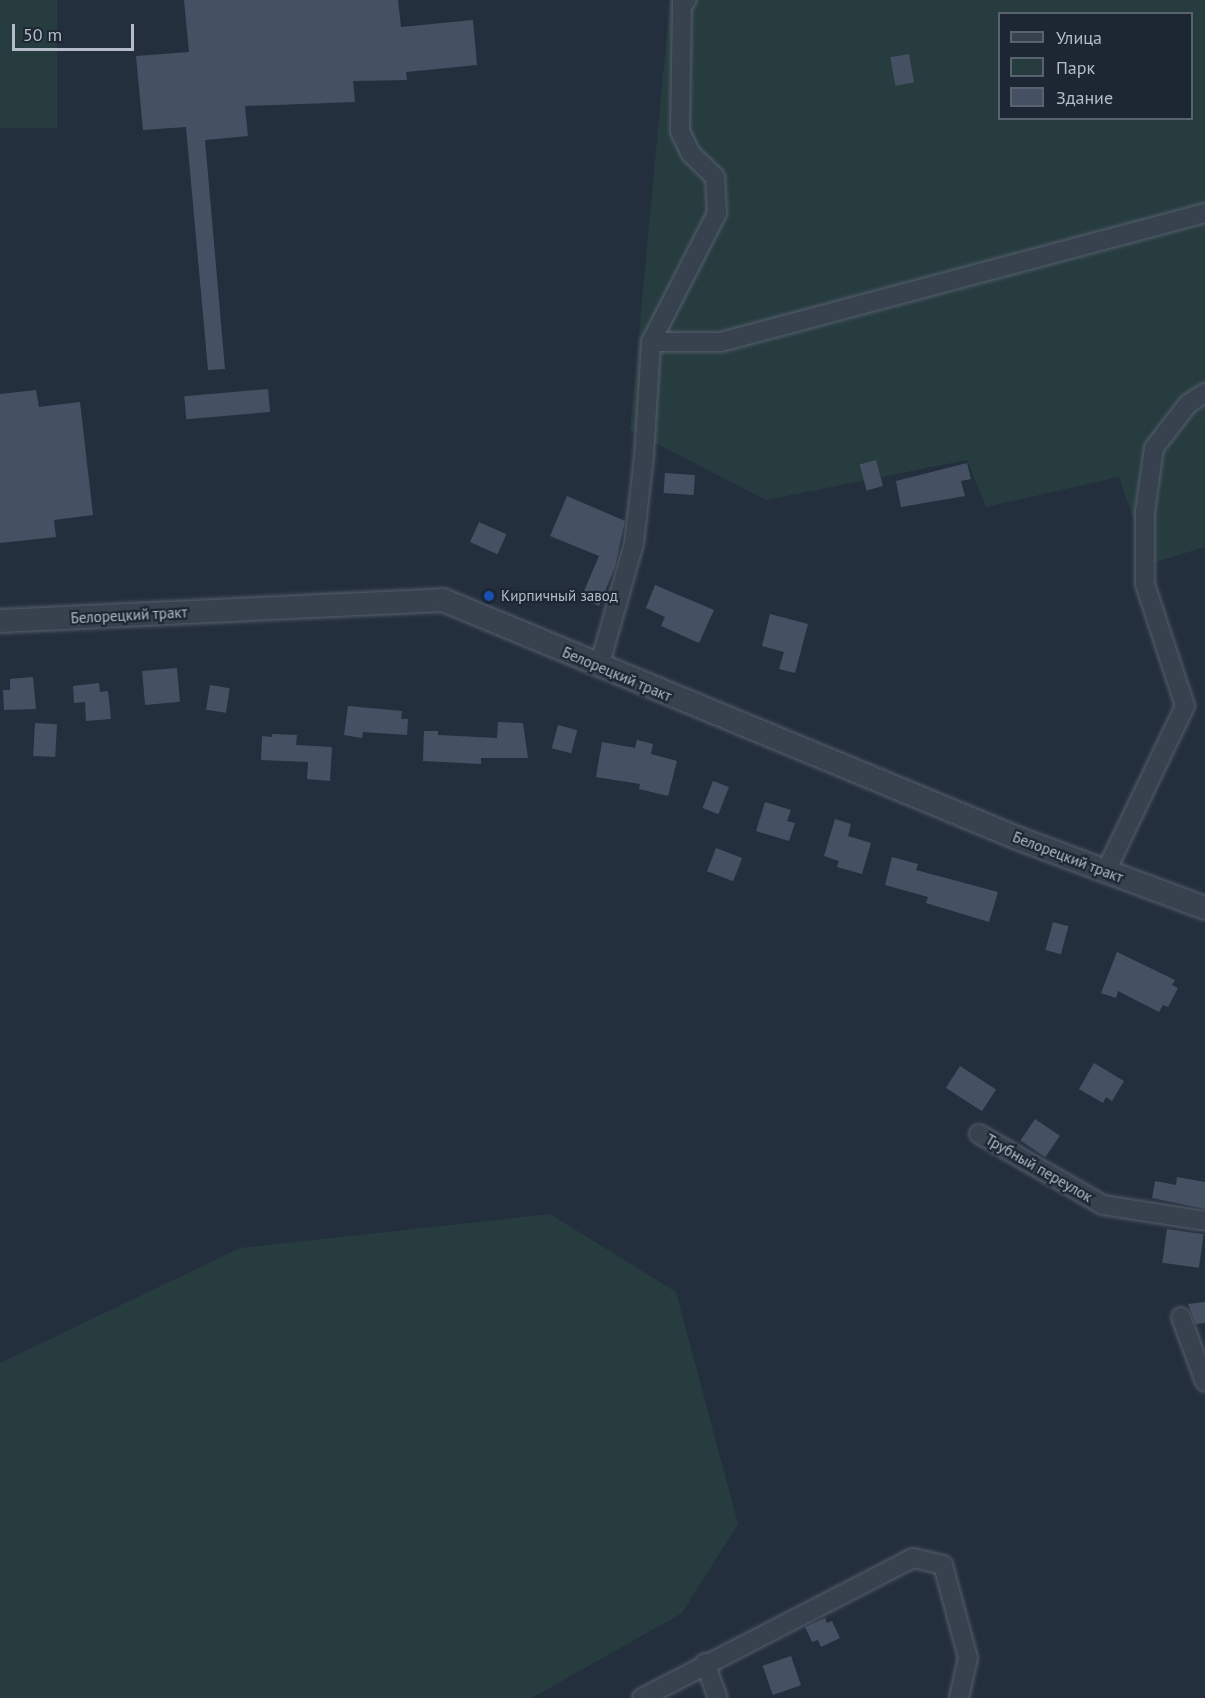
<!DOCTYPE html>
<meta charset="utf-8">
<style>
body{margin:0}
#map{position:relative;width:1205px;height:1698px;overflow:hidden;background:#242f3e;font-family:"PT Sans",sans-serif}
div>[style]{position:absolute}
[style*='--x']{left:calc(var(--x)*1px);top:calc(var(--y)*1px);width:calc(var(--w)*1px);rotate:calc(var(--a)*1deg)}
.green>*{inset:0;background:#263c3f;transform-origin:0 0}
.building>*{inset:0;background:#455162;transform-origin:0 0}
.roads{filter:drop-shadow(0 0 2px #565f6c) drop-shadow(0 0 2px #565f6c)}
.minor>*{height:18px;margin:-9px;padding:0 9px;transform-origin:9px;border-radius:9px;background:#38414e}
.tertiary>*{height:22px;margin:-11px;padding:0 11px;transform-origin:11px;border-radius:11px;background:#38414e}
.dots>*{width:16px;height:16px;translate:-50% -50%;box-sizing:border-box;border:3px solid #1d2633;border-radius:50%}
span{translate:-50% -50%;white-space:nowrap;text-align:center;line-height:1.15;-webkit-text-stroke:4.5px #1d2633;paint-order:stroke}
.poi-label{font-size:15px;color:#b4bcc9}
.left{translate:0 -50%;text-align:left}
.street-label{font-size:15px;color:#b4bcc9}
.legend{position:absolute;left:998px;top:12px;width:195px;height:108px;box-sizing:border-box;background:#1d2633;border:2px solid #59626f;margin:0;padding:8px 10px;list-style:none;font-size:18px;color:#b4bcc9}
.legend li{display:flex;align-items:center;gap:12px;height:30px}
.legend b{width:30px;border:2px solid #59626f}
.scale{position:absolute;left:12px;top:24px;width:122px;height:27px;box-sizing:border-box;border:3px solid #b4bcc9;border-top:0;padding-left:8px;font-size:18px;line-height:21px;white-space:nowrap;color:#b4bcc9;-webkit-text-stroke:4px #1d2633;paint-order:stroke}
</style>
<div id="map">
<div class="green">
<div style="left:0;top:0;width:57px;height:128px"></div>
<div style="clip-path:polygon(evenodd,670px 0,1205px 0,1205px 547px,1149px 564px,1119px 477px,986px 507px,967px 460px,766px 500px,630px 430px,670px 0,1000px 14px,1192px 14px,1192px 118px,1000px 118px,1000px 14px)"></div>
<div style="clip-path:polygon(550px 1214px,676px 1292px,738px 1524px,682px 1613px,532px 1698px,0 1698px,0 1363px,240px 1248px)"></div>
</div>
<div class="building">
<div style="clip-path:polygon(184px 0,398px 0,401px 27px,473px 20px,477px 65px,406px 72px,407px 80px,353px 81px,355px 102px,245px 106px,248px 136px,205px 140px,225px 369px,208px 370px,186px 127px,143px 130px,136px 56px,189px 52px)"></div>
<div style="left:909px;top:54px;width:29px;height:19px;rotate:80deg"></div>
<div style="left:268px;top:389px;width:23px;height:84px;rotate:85deg"></div>
<div style="clip-path:polygon(36px 390px,39px 407px,80px 402px,93px 515px,54px 520px,56px 537px,0 543px,0 394px)"></div>
<div style="left:876px;top:460px;width:27px;height:17px;rotate:75deg"></div>
<div style="clip-path:polygon(967px 463px,971px 479px,961px 481px,965px 496px,901px 507px,896px 481px)"></div>
<div style="left:665px;top:473px;width:30px;height:20px;rotate:4deg"></div>
<div style="clip-path:polygon(567px 496px,625px 521px,615px 567px,599px 606px,581px 598px,599px 556px,550px 536px)"></div>
<div style="left:479px;top:522px;width:30px;height:22px;rotate:24deg"></div>
<div style="clip-path:polygon(655px 585px,714px 610px,699px 643px,661px 626px,665px 617px,646px 608px)"></div>
<div style="clip-path:polygon(770px 614px,808px 624px,795px 673px,779px 669px,784px 652px,762px 646px)"></div>
<div style="left:177px;top:668px;width:34px;height:35px;rotate:85deg"></div>
<div style="clip-path:polygon(33px 677px,36px 709px,4px 710px,3px 690px,10px 690px,10px 679px)"></div>
<div style="clip-path:polygon(99px 683px,100px 692px,108px 691px,111px 719px,86px 721px,85px 702px,74px 703px,73px 686px)"></div>
<div style="left:210px;top:685px;width:20px;height:25px;rotate:9deg"></div>
<div style="clip-path:polygon(348px 706px,402px 711px,401px 719px,408px 719px,407px 735px,363px 732px,362px 738px,344px 735px)"></div>
<div style="clip-path:polygon(498px 722px,523px 723px,528px 758px,481px 758px,481px 764px,423px 761px,424px 731px,438px 731px,438px 735px,497px 738px)"></div>
<div style="left:35px;top:723px;width:22px;height:33px;rotate:3deg"></div>
<div style="left:558px;top:725px;width:20px;height:24px;rotate:15deg"></div>
<div style="clip-path:polygon(272px 734px,297px 735px,296px 745px,332px 747px,330px 781px,307px 779px,308px 762px,261px 760px,262px 736px,272px 737px)"></div>
<div style="clip-path:polygon(637px 740px,653px 744px,651px 754px,677px 761px,668px 796px,639px 789px,640px 784px,596px 777px,602px 742px,635px 748px)"></div>
<div style="left:713px;top:781px;width:17px;height:29px;rotate:21deg"></div>
<div style="clip-path:polygon(765px 802px,791px 810px,787px 821px,795px 823px,789px 841px,756px 831px)"></div>
<div style="clip-path:polygon(835px 819px,851px 824px,848px 836px,871px 843px,862px 874px,837px 867px,839px 861px,824px 856px)"></div>
<div style="left:716px;top:848px;width:28px;height:25px;rotate:21deg"></div>
<div style="clip-path:polygon(892px 857px,918px 864px,916px 870px,998px 892px,989px 922px,926px 903px,928px 897px,885px 885px)"></div>
<div style="left:1053px;top:922px;width:16px;height:29px;rotate:15deg"></div>
<div style="clip-path:polygon(1117px 952px,1175px 980px,1172px 985px,1178px 988px,1168px 1007px,1163px 1005px,1159px 1012px,1118px 991px,1116px 998px,1101px 993px)"></div>
<div style="clip-path:polygon(1094px 1063px,1124px 1081px,1112px 1101px,1106px 1097px,1103px 1103px,1079px 1089px)"></div>
<div style="left:960px;top:1066px;width:43px;height:26px;rotate:33deg"></div>
<div style="left:1035px;top:1119px;width:30px;height:26px;rotate:34deg"></div>
<div style="clip-path:polygon(1177px 1177px,1205px 1182px,1205px 1209px,1152px 1198px,1155px 1181px,1176px 1185px)"></div>
<div style="left:1167px;top:1229px;width:37px;height:34px;rotate:8deg"></div>
<div style="clip-path:polygon(1205px 1302px,1205px 1323px,1196px 1324px,1188px 1304px)"></div>
<div style="clip-path:polygon(825px 1618px,827px 1623px,832px 1621px,840px 1638px,821px 1647px,818px 1640px,812px 1642px,805px 1627px)"></div>
<div style="left:791px;top:1656px;width:31px;height:30px;rotate:71deg"></div>
</div>
<div class="roads">
<div class="minor">
<div style="--x:651;--y:342;--w:145;--a:-62.9"></div>
<div style="--x:717;--y:213;--w:36;--a:-93"></div>
<div style="--x:715;--y:177;--w:33;--a:-136"></div>
<div style="--x:691;--y:154;--w:25;--a:-116"></div>
<div style="--x:680;--y:131;--w:129;--a:-89.1"></div>
<div style="--x:682;--y:2;--w:5;--a:-22"></div>
<div style="--x:599;--y:667;--w:129;--a:-74.2"></div>
<div style="--x:634;--y:543;--w:87;--a:-83.4"></div>
<div style="--x:644;--y:457;--w:115;--a:-86.5"></div>
<div style="--x:651;--y:342;--w:70;--a:0"></div>
<div style="--x:721;--y:342;--w:501;--a:-14.92"></div>
<div style="--x:1106;--y:871;--w:183;--a:-64.4"></div>
<div style="--x:1185;--y:706;--w:128;--a:-108.2"></div>
<div style="--x:1145;--y:584;--w:72;--a:-90"></div>
<div style="--x:1145;--y:512;--w:65;--a:-82"></div>
<div style="--x:1154;--y:448;--w:56;--a:-52.3"></div>
<div style="--x:1188;--y:404;--w:20;--a:-33"></div>
<div style="--x:979;--y:1134;--w:143;--a:29.8"></div>
<div style="--x:1103;--y:1205;--w:103;--a:8.9"></div>
<div style="--x:1181;--y:1317;--w:69;--a:69.7"></div>
<div style="--x:705;--y:1663;--w:37;--a:70"></div>
<div style="--x:642;--y:1698;--w:305;--a:-27.3"></div>
<div style="--x:913;--y:1558;--w:31;--a:13"></div>
<div style="--x:943;--y:1565;--w:96;--a:75"></div>
<div style="--x:968;--y:1658;--w:41;--a:102.7"></div>
</div>
<div class="tertiary">
<div style="--x:0;--y:621;--w:443;--a:-2.7"></div>
<div style="--x:443;--y:600;--w:627;--a:22.51"></div>
<div style="--x:1022;--y:840;--w:195;--a:20.4"></div>
</div>
</div>
<div class="dots">
<div style="left:489px;top:596px;background:#1a4fb4"></div>
</div>
<div class="poi-label">
<span class="left" style="left:501px;top:596px">Кирпичный завод</span>
</div>
<div class="street-label">
<span style="left:129px;top:615px;rotate:-3deg">Белорецкий тракт</span>
<span style="left:617px;top:674px;rotate:23deg">Белорецкий тракт</span>
<span style="left:1068px;top:857px;rotate:21deg">Белорецкий тракт</span>
<span style="left:1039px;top:1168px;rotate:30deg">Трубный переулок</span>
</div>
<ul class="legend">
<li><b style="height:8px;background:#38414e"></b>Улица</li>
<li><b style="height:16px;background:#263c3f"></b>Парк</li>
<li><b style="height:16px;background:#455162"></b>Здание</li>
</ul>
<div class="scale">50 m</div>
</div>
